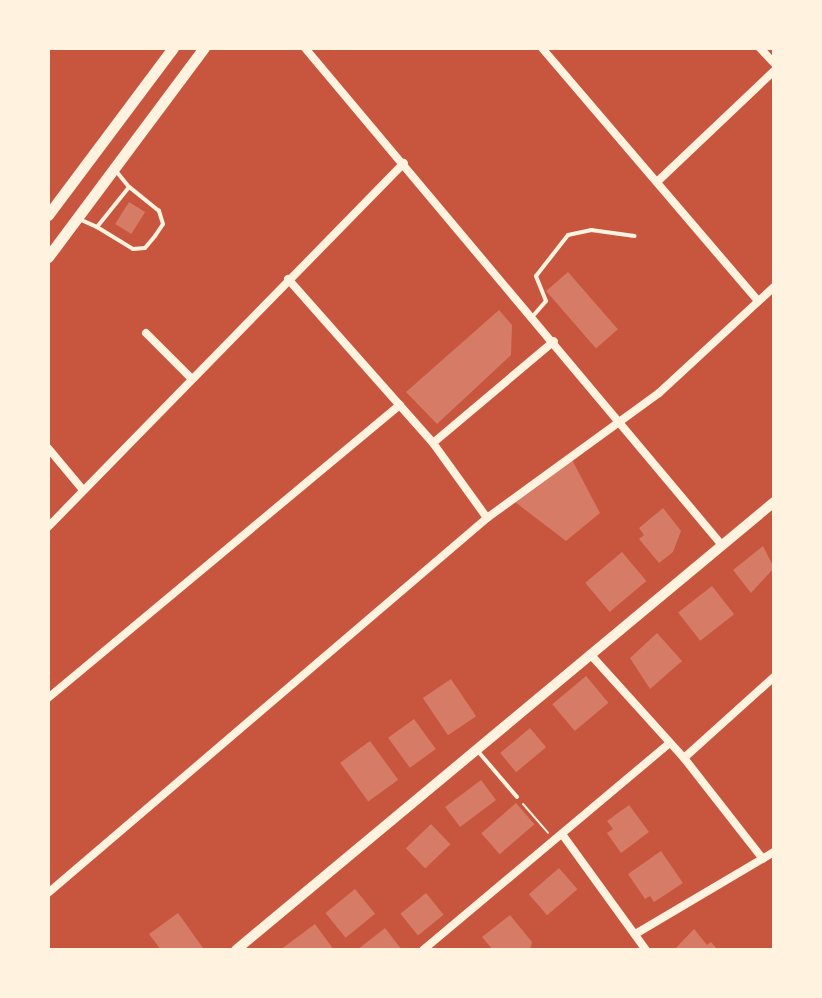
<!DOCTYPE html>
<style>
body{margin:0}
#map{position:relative;width:822px;height:998px;overflow:hidden;background:#c8553d;font-family:Roboto,sans-serif}
div>[style]{position:absolute}
[style*='--x']{left:calc(var(--x)*1px);top:calc(var(--y)*1px);width:calc(var(--w)*1px);rotate:calc(var(--a)*1deg)}
.building>*{inset:0;background:#d67c66;transform-origin:0 0}
.path>*{height:2px;margin:-1px;padding:0 1px;transform-origin:1px;border-radius:1px;background:#fff3e0}
.service>*{height:4px;margin:-2px;padding:0 2px;transform-origin:2px;border-radius:2px;background:#fff3e0}
.minor>*{height:8px;margin:-4px;padding:0 4px;transform-origin:4px;border-radius:4px;background:#fff3e0}
.tertiary>*{height:10px;margin:-5px;padding:0 5px;transform-origin:5px;border-radius:5px;background:#fff3e0}
.secondary>*{height:11px;margin:-5.5px;padding:0 5.5px;transform-origin:5.5px;border-radius:5.5px;background:#fff3e0}
span{translate:-50% -50%;white-space:nowrap;text-align:center;line-height:1.15;-webkit-text-stroke:7px #fff3e0;paint-order:stroke}
.frame{position:absolute;inset:0;border:50px solid #fff3e0;pointer-events:none}
</style>
<div id="map">
<div class="building">
<div style="left:129px;top:202px;width:19px;height:26px;rotate:32deg"></div>
<div style="left:568px;top:272px;width:76px;height:29px;rotate:49deg"></div>
<div style="clip-path:polygon(499px 310px,512px 325px,511px 355px,437px 424px,406px 392px)"></div>
<div style="clip-path:polygon(571px 458px,600px 513px,566px 541px,515px 502px)"></div>
<div style="clip-path:polygon(663px 508px,681px 531px,673px 552px,659px 563px,639px 539px,644px 535px,639px 528px)"></div>
<div style="clip-path:polygon(763px 546px,774px 568px,751px 593px,733px 570px)"></div>
<div style="left:622px;top:552px;width:38px;height:48px;rotate:50deg"></div>
<div style="left:712px;top:586px;width:36px;height:43px;rotate:52deg"></div>
<div style="clip-path:polygon(657px 633px,682px 661px,650px 689px,630px 658px)"></div>
<div style="left:586px;top:676px;width:35px;height:44px;rotate:50deg"></div>
<div style="left:451px;top:679px;width:45px;height:34px;rotate:56deg"></div>
<div style="left:414px;top:719px;width:37px;height:32px;rotate:54deg"></div>
<div style="left:530px;top:728px;width:25px;height:39px;rotate:50deg"></div>
<div style="left:370px;top:741px;width:48px;height:37px;rotate:54deg"></div>
<div style="left:481px;top:780px;width:25px;height:45px;rotate:53deg"></div>
<div style="left:516px;top:803px;width:28px;height:46px;rotate:49deg"></div>
<div style="clip-path:polygon(629px 805px,649px 832px,621px 853px,607px 833px,613px 829px,607px 821px)"></div>
<div style="left:431px;top:824px;width:28px;height:35px;rotate:46deg"></div>
<div style="clip-path:polygon(661px 851px,683px 883px,654px 902px,650px 896px,645px 899px,628px 874px)"></div>
<div style="left:559px;top:868px;width:28px;height:40px;rotate:49deg"></div>
<div style="left:355px;top:889px;width:32px;height:38px;rotate:51deg"></div>
<div style="left:426px;top:893px;width:28px;height:33px;rotate:51deg"></div>
<div style="clip-path:polygon(178px 913px,203px 948px,201px 950px,161px 950px,149px 934px)"></div>
<div style="clip-path:polygon(510px 915px,532px 942px,530px 950px,493px 950px,482px 937px)"></div>
<div style="clip-path:polygon(315px 924px,334px 950px,280px 950px)"></div>
<div style="clip-path:polygon(385px 928px,402px 950px,357px 950px)"></div>
<div style="clip-path:polygon(694px 929px,707px 945px,711px 942px,718px 950px,674px 950px)"></div>
</div>
<div class="path">
<div style="--x:523;--y:804;--w:38;--a:49"></div>
</div>
<div class="service">
<div style="--x:79;--y:219;--w:20;--a:24"></div>
<div style="--x:97;--y:227;--w:51;--a:-51.3"></div>
<div style="--x:129;--y:187;--w:21;--a:-129"></div>
<div style="--x:97;--y:227;--w:42;--a:31.4"></div>
<div style="--x:133;--y:249;--w:12;--a:-5"></div>
<div style="--x:145;--y:248;--w:16;--a:-50"></div>
<div style="--x:155;--y:236;--w:14;--a:-56"></div>
<div style="--x:163;--y:224;--w:14;--a:-107"></div>
<div style="--x:159;--y:211;--w:38;--a:-141"></div>
<div style="--x:533;--y:316;--w:20;--a:-49"></div>
<div style="--x:546;--y:301;--w:27;--a:-112"></div>
<div style="--x:536;--y:276;--w:52;--a:-52"></div>
<div style="--x:568;--y:235;--w:24;--a:-12"></div>
<div style="--x:591;--y:230;--w:44;--a:7.8"></div>
<div style="--x:476;--y:749;--w:63;--a:49.5"></div>
</div>
<div class="minor">
<div style="--x:305;--y:48;--w:647;--a:50.01"></div>
<div style="--x:542;--y:48;--w:333;--a:49.5"></div>
<div style="--x:760;--y:48;--w:21;--a:47"></div>
<div style="--x:658;--y:181;--w:160;--a:-43.5"></div>
<div style="--x:288;--y:279;--w:219;--a:48.5"></div>
<div style="--x:433;--y:443;--w:92;--a:54.2"></div>
<div style="--x:146;--y:333;--w:62;--a:45"></div>
<div style="--x:433;--y:443;--w:158;--a:-40.1"></div>
<div style="--x:48;--y:448;--w:55;--a:50.2"></div>
<div style="--x:48;--y:527;--w:509;--a:-45.64"></div>
<div style="--x:590;--y:654;--w:140;--a:47.9"></div>
<div style="--x:684;--y:758;--w:128;--a:52"></div>
<div style="--x:48;--y:698;--w:458;--a:-39.8"></div>
<div style="--x:684;--y:758;--w:121;--a:-42"></div>
<div style="--x:562;--y:834;--w:143;--a:54.1"></div>
<div style="--x:48;--y:893;--w:577;--a:-40.5"></div>
<div style="--x:487;--y:518;--w:213;--a:-36"></div>
<div style="--x:659;--y:393;--w:156;--a:-42.7"></div>
<div style="--x:637;--y:933;--w:159;--a:-30.6"></div>
<div style="--x:423;--y:950;--w:322;--a:-40"></div>
</div>
<div class="tertiary">
<div style="--x:236;--y:950;--w:700;--a:-39.78"></div>
</div>
<div class="secondary">
<div style="--x:48;--y:215;--w:209;--a:-53.2"></div>
<div style="--x:48;--y:257;--w:261;--a:-53.3"></div>
</div>
<div class="frame"></div>
</div>
